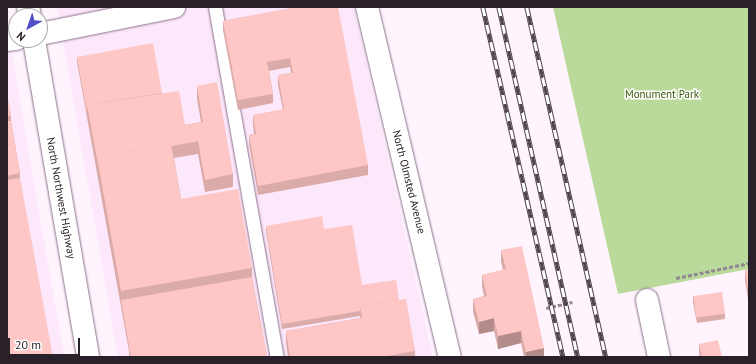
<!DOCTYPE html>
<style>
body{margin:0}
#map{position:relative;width:756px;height:364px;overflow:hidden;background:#fff4fe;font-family:"PT Sans",sans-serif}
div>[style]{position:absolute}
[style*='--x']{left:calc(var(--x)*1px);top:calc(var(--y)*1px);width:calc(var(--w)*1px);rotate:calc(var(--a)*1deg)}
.built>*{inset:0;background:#fce7fb}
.green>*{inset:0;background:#b9da9b}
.path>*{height:2.5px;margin-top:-1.25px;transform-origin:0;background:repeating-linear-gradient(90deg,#928891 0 4px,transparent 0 6px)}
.roads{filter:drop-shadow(0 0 1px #8b728a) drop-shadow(0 0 1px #8b728a)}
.service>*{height:13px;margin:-6.5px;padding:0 6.5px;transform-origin:6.5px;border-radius:6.5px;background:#fff}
.minor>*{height:22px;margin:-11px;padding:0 11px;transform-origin:11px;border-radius:11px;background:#fff}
.tertiary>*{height:22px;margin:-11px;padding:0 11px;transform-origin:11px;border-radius:11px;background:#fff}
.secondary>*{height:22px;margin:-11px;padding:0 11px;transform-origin:11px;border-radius:11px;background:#fff}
.rail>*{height:4.5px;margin-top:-2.25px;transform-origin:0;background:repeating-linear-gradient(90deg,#fff 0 9px,#50454f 0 18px);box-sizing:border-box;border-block:1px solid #50454f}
.wall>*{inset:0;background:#daaba9}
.shaded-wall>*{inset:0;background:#b28b8a}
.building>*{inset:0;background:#fec7c5;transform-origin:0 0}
span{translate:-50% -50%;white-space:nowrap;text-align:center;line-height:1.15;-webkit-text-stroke:3px #fff;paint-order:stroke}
.park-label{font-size:11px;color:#365606}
.street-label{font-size:11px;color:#2a2029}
.frame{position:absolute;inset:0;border:8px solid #2a2029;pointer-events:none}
.north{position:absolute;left:8px;top:8px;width:40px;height:40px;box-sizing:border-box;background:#fff;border:1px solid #aaa6a9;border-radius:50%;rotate:220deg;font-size:11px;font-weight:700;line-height:16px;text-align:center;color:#2a2029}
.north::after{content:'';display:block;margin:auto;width:14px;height:18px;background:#5250c7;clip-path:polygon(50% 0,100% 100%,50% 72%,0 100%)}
.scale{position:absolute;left:8px;top:338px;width:72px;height:18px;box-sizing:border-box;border:2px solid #2a2029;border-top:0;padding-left:5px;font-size:12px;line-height:14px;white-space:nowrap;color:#2a2029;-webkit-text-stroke:3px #fff;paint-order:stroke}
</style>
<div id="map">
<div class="built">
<div style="clip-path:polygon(57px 7px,354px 7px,433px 357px,118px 357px)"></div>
<div style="clip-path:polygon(7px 26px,64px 357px,7px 357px)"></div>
</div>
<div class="green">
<div style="clip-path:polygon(553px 7px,749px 7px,749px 269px,618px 294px)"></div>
</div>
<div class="path">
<div style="--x:676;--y:278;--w:75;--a:-11.6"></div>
<div style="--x:546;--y:308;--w:27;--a:-13"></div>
</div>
<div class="roads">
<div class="service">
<div style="--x:215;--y:7;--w:355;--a:80"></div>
</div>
<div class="minor">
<div style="--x:367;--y:7;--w:360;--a:76.7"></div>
<div style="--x:7;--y:40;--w:9;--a:-6"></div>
<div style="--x:647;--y:300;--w:58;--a:78.1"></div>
</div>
<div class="tertiary">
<div style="--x:40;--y:34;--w:137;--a:-11.4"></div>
</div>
<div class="secondary">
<div style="--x:28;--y:7;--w:9;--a:77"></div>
<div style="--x:34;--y:40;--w:322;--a:80.3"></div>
</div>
</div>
<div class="rail">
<div style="--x:483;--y:7;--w:359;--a:77.1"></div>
<div style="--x:499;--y:7;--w:359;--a:77.3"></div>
<div style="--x:527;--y:7;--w:359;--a:77.3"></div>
</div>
<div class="wall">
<div style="clip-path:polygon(298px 7px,368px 165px,368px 175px,258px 195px,249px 144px,249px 135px,254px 134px,253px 124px,253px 115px,283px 110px,278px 85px,278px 75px,291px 73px,290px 67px,269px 71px,273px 94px,273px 103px,238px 110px,223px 30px,223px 21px)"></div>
<div style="clip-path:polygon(77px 57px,162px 93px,185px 125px,201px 122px,197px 99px,197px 86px,233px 174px,233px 187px,205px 192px,198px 154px,174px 158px,181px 199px,252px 268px,252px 277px,267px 357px,129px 357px,129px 351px,77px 62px)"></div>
<div style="clip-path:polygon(7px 94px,11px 116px,11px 121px,20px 173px,7px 357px)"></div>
<div style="clip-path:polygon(266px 226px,324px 229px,362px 285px,399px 300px,415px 351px,415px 357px,288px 357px,286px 343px,286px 331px,360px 318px,360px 316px,282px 329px,266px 231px)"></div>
<div style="clip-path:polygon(501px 250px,544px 357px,524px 357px,521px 343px,498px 349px,494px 331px,479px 334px,473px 312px,473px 299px,484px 296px,482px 287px,482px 275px,503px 270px,501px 262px)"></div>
<div style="clip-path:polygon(745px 270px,749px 270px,749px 306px,745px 280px)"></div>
<div style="clip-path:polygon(693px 296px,725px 314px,725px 319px,697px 323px,693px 302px)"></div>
<div style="clip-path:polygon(699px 344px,722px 357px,700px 357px,699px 353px)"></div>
</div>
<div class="shaded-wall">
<div style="clip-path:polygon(494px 318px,494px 331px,479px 334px,479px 322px)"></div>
<div style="clip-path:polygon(521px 331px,521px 343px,498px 349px,498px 336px)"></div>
<div style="clip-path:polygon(544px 348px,544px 357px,526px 357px,526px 352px)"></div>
</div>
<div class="building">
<div style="clip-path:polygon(298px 7px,338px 7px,368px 165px,258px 186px,249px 135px,256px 134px,253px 115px,284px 109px,278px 75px,293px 73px,290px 58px,267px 62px,273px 94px,238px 100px,223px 21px)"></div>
<div style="clip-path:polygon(153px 43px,162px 93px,87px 105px,87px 113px,77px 57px)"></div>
<div style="clip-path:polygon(217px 82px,233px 174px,205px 180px,198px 141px,172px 146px,171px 144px,97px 157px,97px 159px,87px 105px,179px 91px,185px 125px,203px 122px,197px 86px)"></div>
<div style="clip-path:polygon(7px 94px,11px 116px,7px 116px)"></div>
<div style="clip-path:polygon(7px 121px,11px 121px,20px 173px,7px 176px)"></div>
<div style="clip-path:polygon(171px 144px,181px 199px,238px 189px,252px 268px,121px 291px,97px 157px)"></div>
<div style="clip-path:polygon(20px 178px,53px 357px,7px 357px,7px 180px)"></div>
<div style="clip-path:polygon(322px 216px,324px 229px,352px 225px,362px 285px,396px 280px,399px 300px,360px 306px,360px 311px,282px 324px,266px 226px)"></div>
<div style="clip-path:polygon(522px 246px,544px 348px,526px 352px,521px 331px,498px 336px,494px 318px,479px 322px,473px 299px,487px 296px,482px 275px,506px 269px,501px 250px)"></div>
<div style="clip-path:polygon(745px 270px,749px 270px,749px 297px)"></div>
<div style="left:252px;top:277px;width:51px;height:133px;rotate:80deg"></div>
<div style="left:722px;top:292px;width:22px;height:29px;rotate:82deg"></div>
<div style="clip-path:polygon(406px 299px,415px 351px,381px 357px,290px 357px,286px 331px,362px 318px,360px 306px)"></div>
<div style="clip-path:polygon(262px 327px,267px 357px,131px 357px,129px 348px)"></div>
<div style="clip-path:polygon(718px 340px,722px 357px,702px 357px,699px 344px)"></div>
</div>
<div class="park-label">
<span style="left:662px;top:94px">Monument Park</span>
</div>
<div class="street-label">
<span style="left:409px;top:182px;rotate:76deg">North Olmsted Avenue</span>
<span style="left:61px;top:198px;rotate:80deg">North Northwest Highway</span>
</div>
<div class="frame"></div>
<div class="north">N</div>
<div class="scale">20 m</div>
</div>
